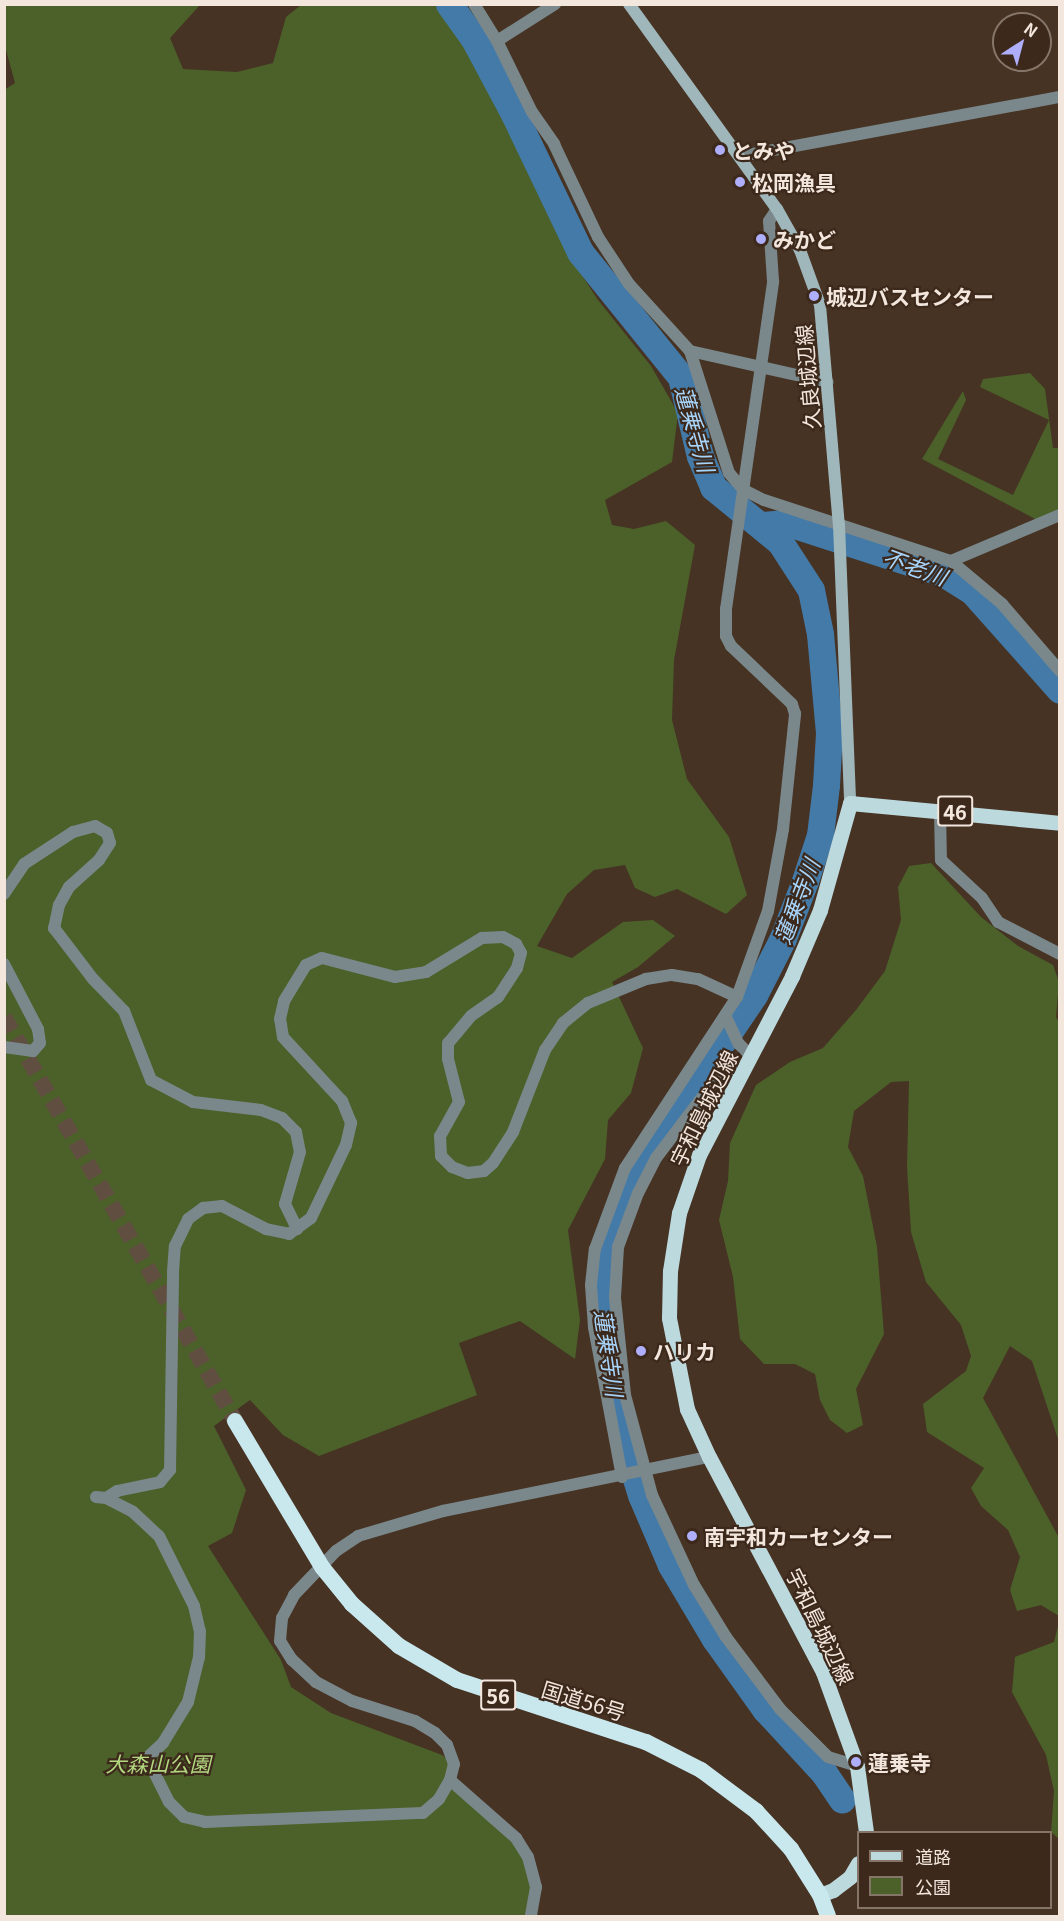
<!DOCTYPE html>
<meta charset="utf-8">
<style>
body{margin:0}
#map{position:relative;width:1064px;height:1921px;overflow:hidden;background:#463324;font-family:Georgia,"Noto Sans JP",serif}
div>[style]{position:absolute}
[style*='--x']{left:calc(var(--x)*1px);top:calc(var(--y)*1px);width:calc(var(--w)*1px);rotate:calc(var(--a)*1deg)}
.green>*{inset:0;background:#4b6129}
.river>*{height:27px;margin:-13.5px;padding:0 13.5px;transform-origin:13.5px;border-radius:13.5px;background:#437aa8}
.trunk-tunnel>*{height:16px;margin-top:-8px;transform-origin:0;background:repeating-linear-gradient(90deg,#604e40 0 16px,transparent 0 24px)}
.minor>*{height:12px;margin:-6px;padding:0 6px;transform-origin:6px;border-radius:6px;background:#7a888b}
.tertiary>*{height:12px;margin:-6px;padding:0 6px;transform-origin:6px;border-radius:6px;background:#7a888b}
.secondary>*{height:12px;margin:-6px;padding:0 6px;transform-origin:6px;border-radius:6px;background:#9fb6ba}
.primary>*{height:15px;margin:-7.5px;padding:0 7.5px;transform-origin:7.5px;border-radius:7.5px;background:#bcd9de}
.trunk>*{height:16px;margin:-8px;padding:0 8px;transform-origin:8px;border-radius:8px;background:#c9e8ee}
.dots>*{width:16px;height:16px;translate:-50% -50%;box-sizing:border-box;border:3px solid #3c291b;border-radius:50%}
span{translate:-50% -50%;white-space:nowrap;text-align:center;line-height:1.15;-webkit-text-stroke:4.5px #3c291b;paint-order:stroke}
.shield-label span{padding:2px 4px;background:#3c291b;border:2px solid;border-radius:4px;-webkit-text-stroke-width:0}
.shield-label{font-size:20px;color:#f3e6dd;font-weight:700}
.poi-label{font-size:21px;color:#f3e6dd;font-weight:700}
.left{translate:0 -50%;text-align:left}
.street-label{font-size:21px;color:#f3e6dd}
.park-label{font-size:21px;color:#b3d880;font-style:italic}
.water-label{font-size:22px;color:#a7d4fb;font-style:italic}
.frame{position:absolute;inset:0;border:6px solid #f3e6dd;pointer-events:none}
.legend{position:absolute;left:857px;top:1831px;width:195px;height:78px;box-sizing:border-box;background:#3c291b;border:2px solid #857569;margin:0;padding:8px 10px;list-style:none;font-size:18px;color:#f3e6dd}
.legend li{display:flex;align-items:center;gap:12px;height:30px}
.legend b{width:30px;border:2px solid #857569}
.north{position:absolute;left:992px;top:12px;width:60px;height:60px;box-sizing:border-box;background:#3c291b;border:2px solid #857569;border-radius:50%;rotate:36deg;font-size:16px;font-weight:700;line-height:24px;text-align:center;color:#f3e6dd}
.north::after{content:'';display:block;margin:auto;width:21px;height:27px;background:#afaefa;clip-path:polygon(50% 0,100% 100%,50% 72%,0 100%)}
</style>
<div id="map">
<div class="green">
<div style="clip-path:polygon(5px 5px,200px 5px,170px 38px,183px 69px,237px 72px,273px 63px,286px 17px,301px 5px,434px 5px,448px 13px,491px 77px,524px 138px,570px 257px,598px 300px,651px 366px,678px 413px,672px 462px,605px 500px,612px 525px,634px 529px,666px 521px,695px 545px,674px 660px,672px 720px,687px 779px,729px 837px,747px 895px,726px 914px,677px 889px,655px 897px,635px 888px,625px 865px,594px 870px,567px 894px,537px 946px,572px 958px,623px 922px,653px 920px,675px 936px,638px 967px,612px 982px,643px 1048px,631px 1093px,608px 1120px,605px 1159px,568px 1230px,580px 1320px,575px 1359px,520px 1321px,459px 1343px,477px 1395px,319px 1456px,283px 1435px,250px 1400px,214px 1426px,246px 1490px,232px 1533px,208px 1546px,281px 1660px,291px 1687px,331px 1713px,442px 1755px,454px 1764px,451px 1780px,516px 1838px,536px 1887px,531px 1916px,5px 1916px,4px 90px,15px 83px,5px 46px)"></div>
<div style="clip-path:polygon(1030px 373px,1045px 389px,1053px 448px,1059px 448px,1059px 511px,1037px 520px,922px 459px,963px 391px,966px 400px,938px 459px,1013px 495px,1049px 420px,980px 387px,983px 379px)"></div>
<div style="clip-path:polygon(931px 863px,981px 917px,1018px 946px,1053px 965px,1059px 982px,1056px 1017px,1060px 1024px,1059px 1442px,1032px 1361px,1010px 1346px,983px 1398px,1059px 1538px,1059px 1616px,1041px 1605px,1017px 1611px,1010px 1590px,1020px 1557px,1008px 1530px,981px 1506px,971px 1488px,984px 1468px,927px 1432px,923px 1404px,966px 1371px,971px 1356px,961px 1325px,926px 1282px,911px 1232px,907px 1167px,909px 1081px,891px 1082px,854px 1111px,848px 1147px,863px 1176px,877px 1247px,884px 1334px,856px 1389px,863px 1425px,847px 1433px,830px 1420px,820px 1400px,815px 1374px,795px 1364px,764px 1364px,740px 1339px,733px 1277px,719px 1220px,728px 1181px,730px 1143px,756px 1085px,790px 1062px,823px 1048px,856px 1010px,885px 971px,901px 920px,898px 887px,909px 866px)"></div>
<div style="clip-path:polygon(1059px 1622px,1059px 1839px,1051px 1832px,1054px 1791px,1046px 1755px,1012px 1692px,1015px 1657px,1054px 1642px)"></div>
</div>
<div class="river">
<div style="--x:449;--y:4;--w:43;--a:54.5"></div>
<div style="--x:474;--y:39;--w:85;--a:61.9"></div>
<div style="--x:514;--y:114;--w:153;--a:64.4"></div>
<div style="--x:580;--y:252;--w:161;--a:51.1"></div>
<div style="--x:681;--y:377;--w:81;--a:76.5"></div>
<div style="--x:700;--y:456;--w:34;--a:67"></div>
<div style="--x:713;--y:487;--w:87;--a:39.4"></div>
<div style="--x:780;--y:542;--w:57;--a:57.1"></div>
<div style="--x:811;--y:590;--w:45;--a:78.4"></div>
<div style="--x:820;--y:634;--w:99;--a:84.8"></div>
<div style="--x:829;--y:733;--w:52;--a:93.3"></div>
<div style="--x:826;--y:785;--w:50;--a:96.8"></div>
<div style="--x:820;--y:835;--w:48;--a:108.1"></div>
<div style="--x:805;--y:881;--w:61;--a:111.1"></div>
<div style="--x:783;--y:938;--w:64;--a:117"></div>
<div style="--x:754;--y:995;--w:210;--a:124.1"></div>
<div style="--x:636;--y:1169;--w:89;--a:111.1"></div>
<div style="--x:604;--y:1252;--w:37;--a:93"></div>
<div style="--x:602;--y:1289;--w:70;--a:84.3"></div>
<div style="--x:609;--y:1359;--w:76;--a:80.2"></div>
<div style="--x:622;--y:1434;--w:64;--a:72.7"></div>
<div style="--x:641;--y:1495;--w:76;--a:66.8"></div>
<div style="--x:671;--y:1565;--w:86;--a:59.3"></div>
<div style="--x:715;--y:1639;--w:86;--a:54.5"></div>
<div style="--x:765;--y:1709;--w:87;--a:47.3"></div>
<div style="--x:824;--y:1773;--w:32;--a:56"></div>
<div style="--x:763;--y:525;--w:25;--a:-5"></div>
<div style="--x:788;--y:523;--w:163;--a:17.9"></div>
<div style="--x:943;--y:573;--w:34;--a:32"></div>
<div style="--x:972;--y:591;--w:132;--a:48.4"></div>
</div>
<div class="trunk-tunnel">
<div style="--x:4;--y:1017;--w:465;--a:60.2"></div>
</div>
<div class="minor">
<div style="--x:474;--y:4;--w:44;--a:58.1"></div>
<div style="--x:497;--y:41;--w:79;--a:63.8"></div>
<div style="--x:532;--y:112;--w:39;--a:55"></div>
<div style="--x:554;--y:144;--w:103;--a:64.7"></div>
<div style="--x:598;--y:237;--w:56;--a:56.6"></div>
<div style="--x:629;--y:284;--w:91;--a:47.7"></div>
<div style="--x:690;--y:351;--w:128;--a:72.3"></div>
<div style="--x:729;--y:473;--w:23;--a:49"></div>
<div style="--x:744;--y:490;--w:22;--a:27"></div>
<div style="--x:764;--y:500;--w:197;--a:18.1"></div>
<div style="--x:951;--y:561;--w:67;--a:40.1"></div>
<div style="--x:1002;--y:604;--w:89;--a:49.1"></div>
<div style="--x:497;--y:41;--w:69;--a:-32.5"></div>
<div style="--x:741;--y:156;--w:324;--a:-10.5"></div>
<div style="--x:690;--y:351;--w:141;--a:12.7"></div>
<div style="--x:951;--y:561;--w:118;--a:-22.9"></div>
<div style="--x:940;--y:810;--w:50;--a:88.9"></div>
<div style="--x:941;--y:860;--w:56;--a:42.8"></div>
<div style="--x:982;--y:898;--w:29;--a:56"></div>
<div style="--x:998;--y:922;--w:70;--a:27.3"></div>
<div style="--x:4;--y:894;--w:36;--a:-56"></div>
<div style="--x:24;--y:864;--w:59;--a:-33.1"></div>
<div style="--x:73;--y:832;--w:23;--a:-15"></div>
<div style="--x:95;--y:826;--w:14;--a:30"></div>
<div style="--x:107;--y:833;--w:10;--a:73"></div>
<div style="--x:110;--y:843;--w:20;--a:123"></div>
<div style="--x:99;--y:860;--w:40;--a:138"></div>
<div style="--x:69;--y:887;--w:21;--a:119"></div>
<div style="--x:59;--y:905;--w:24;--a:102"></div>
<div style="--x:54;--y:928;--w:64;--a:52.6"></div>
<div style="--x:93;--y:979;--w:45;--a:45.9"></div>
<div style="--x:124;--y:1011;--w:74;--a:68.6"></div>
<div style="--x:151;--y:1080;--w:47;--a:27.6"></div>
<div style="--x:193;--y:1102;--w:68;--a:6.7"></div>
<div style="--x:261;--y:1110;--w:22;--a:21"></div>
<div style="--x:282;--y:1118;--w:20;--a:45"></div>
<div style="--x:296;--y:1132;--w:20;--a:79"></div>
<div style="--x:300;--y:1152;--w:54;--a:106.1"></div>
<div style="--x:285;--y:1204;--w:28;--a:64"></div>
<div style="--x:4;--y:964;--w:73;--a:62.4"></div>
<div style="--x:38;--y:1029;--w:14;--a:82"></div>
<div style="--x:40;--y:1043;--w:11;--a:131"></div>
<div style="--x:33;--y:1051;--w:29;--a:-172"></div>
<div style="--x:726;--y:1017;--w:29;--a:65"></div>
<div style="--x:738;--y:1043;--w:18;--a:45"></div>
<div style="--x:742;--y:1073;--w:12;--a:-166"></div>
<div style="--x:730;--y:1070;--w:17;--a:147"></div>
<div style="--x:716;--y:1079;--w:99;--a:127.2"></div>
<div style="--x:656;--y:1158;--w:39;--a:117"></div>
<div style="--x:638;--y:1193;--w:58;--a:110.3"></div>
<div style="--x:618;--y:1247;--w:51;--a:93.4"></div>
<div style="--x:615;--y:1298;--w:98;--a:84.1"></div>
<div style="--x:625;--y:1395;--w:104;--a:74.9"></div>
<div style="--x:652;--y:1495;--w:99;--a:65"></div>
<div style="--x:694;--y:1585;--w:61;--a:58.4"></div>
<div style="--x:726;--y:1637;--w:90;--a:53.1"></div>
<div style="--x:780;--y:1709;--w:68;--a:45"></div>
<div style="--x:828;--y:1757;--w:30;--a:17"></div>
<div style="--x:622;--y:1477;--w:153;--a:-100.6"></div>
<div style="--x:594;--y:1327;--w:42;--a:-94.1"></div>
<div style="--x:591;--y:1285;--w:36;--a:-84"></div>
<div style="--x:595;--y:1249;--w:86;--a:-69.7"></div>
<div style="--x:625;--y:1168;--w:204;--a:-56.8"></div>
<div style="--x:737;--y:997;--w:91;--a:-70.2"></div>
<div style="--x:768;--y:911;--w:83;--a:-79.6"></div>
<div style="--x:783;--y:829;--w:116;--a:-84"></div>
<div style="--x:795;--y:714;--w:10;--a:-107"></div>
<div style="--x:792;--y:704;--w:84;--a:-136.4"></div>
<div style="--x:731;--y:646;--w:11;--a:-117"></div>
<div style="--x:726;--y:636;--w:27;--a:-90"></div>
<div style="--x:726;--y:609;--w:331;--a:-81.8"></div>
<div style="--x:773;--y:281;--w:60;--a:-93.8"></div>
<div style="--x:769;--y:221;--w:14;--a:-56"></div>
<div style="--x:96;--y:1497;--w:10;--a:6"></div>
<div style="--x:106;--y:1498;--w:30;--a:27"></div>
<div style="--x:133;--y:1512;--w:35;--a:43"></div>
<div style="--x:159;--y:1536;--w:78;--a:63.4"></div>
<div style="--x:194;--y:1606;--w:26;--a:77"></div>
<div style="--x:200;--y:1631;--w:26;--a:92"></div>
<div style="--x:199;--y:1657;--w:46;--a:103.7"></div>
<div style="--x:188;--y:1702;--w:48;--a:121.4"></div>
<div style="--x:163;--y:1743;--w:22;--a:137"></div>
<div style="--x:147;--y:1758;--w:49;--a:63.4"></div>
<div style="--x:169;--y:1802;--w:21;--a:45"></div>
<div style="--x:184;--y:1817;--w:22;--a:13"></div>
<div style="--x:106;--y:1498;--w:13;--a:-32"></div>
<div style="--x:117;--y:1491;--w:44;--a:-11.8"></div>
<div style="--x:160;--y:1482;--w:16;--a:-50"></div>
<div style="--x:170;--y:1470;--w:198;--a:-89.1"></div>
<div style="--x:173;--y:1272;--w:26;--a:-86"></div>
<div style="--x:175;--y:1246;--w:30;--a:-64"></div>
<div style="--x:188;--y:1219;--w:19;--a:-36"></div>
<div style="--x:203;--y:1208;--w:19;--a:-6"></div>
<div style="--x:222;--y:1206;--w:50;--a:27.6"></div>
<div style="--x:266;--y:1229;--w:24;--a:12"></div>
<div style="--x:289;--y:1234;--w:27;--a:-36"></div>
<div style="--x:311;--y:1218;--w:81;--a:-64.4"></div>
<div style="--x:346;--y:1145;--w:23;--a:-77"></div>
<div style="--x:351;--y:1123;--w:24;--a:-112"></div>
<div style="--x:342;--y:1101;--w:87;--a:-132.7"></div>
<div style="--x:283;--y:1037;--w:18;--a:-99"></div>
<div style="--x:280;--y:1019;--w:18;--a:-77"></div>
<div style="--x:284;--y:1001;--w:42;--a:-58.6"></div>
<div style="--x:306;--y:965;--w:17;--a:-24"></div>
<div style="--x:322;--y:958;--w:75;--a:14.6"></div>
<div style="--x:395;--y:977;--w:31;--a:-9"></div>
<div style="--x:426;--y:972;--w:66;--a:-31.3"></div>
<div style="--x:482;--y:938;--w:21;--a:-3"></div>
<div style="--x:503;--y:937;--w:15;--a:28"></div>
<div style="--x:516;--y:944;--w:10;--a:61"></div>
<div style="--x:521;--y:953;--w:16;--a:105"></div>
<div style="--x:517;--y:968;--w:35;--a:123"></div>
<div style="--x:498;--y:997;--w:33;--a:145"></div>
<div style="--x:471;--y:1016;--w:35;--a:130"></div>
<div style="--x:448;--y:1043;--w:16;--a:90"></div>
<div style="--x:448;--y:1059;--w:44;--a:75.7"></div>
<div style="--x:459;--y:1102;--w:39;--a:119"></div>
<div style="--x:440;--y:1136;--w:20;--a:87"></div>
<div style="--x:441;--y:1156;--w:16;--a:45"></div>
<div style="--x:452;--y:1167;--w:17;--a:21"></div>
<div style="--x:468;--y:1173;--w:16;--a:-7"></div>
<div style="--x:484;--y:1171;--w:12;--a:-42"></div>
<div style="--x:493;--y:1163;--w:37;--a:-57"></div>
<div style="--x:513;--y:1132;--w:88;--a:-68.7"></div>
<div style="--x:545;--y:1050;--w:32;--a:-56"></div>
<div style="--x:563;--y:1023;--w:32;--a:-39"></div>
<div style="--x:588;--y:1003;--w:63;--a:-22.5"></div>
<div style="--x:646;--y:979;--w:26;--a:-9"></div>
<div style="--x:672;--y:975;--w:26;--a:9"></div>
<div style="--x:698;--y:979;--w:43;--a:24.8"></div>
<div style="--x:450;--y:1780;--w:88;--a:41.3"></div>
<div style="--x:516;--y:1838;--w:22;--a:58"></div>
<div style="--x:528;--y:1857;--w:31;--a:75"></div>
<div style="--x:536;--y:1887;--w:29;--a:100"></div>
</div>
<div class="tertiary">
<div style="--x:205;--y:1822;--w:218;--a:-2.4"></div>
<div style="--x:423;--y:1813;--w:21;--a:-41"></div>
<div style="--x:439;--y:1799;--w:22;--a:-60"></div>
<div style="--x:450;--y:1780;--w:16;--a:-76"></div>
<div style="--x:454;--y:1764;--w:20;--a:-110"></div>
<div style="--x:447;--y:1745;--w:17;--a:-135"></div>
<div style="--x:435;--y:1733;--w:23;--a:-149"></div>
<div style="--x:415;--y:1721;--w:66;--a:-162.4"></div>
<div style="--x:352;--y:1701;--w:41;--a:-152.2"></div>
<div style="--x:316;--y:1682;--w:33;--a:-137"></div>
<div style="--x:292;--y:1660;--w:22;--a:-122"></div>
<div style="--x:280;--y:1641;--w:23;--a:-85"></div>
<div style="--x:282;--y:1618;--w:26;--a:-62"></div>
<div style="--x:294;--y:1595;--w:61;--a:-46.3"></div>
<div style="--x:336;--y:1551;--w:27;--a:-34"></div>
<div style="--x:358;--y:1536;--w:89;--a:-16.4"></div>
<div style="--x:443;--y:1511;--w:271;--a:-11.5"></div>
</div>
<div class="secondary">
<div style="--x:629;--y:4;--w:253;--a:54.2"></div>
<div style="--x:777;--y:209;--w:47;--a:60.7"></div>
<div style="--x:800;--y:250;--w:59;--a:70"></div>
<div style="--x:820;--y:305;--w:221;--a:85.1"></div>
<div style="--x:839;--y:525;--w:278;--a:87.7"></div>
</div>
<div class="primary">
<div style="--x:866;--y:1832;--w:67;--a:-97.8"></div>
<div style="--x:857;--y:1766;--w:100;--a:-109.9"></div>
<div style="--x:823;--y:1672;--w:243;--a:-117.9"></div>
<div style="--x:709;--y:1457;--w:53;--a:-114.6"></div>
<div style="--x:687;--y:1409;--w:93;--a:-101.2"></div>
<div style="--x:669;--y:1318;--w:47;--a:-88.8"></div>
<div style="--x:670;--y:1271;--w:59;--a:-81.2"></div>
<div style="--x:679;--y:1213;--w:61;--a:-71"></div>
<div style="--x:699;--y:1155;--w:202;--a:-62.5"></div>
<div style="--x:792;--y:976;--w:72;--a:-67"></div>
<div style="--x:820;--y:910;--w:111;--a:-74.3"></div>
<div style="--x:850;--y:803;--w:211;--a:5.4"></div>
<div style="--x:820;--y:1895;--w:14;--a:-21"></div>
<div style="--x:833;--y:1890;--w:21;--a:-37"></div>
<div style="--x:850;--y:1877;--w:16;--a:-60"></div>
</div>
<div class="trunk">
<div style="--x:235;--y:1421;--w:170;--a:59.2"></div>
<div style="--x:322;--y:1567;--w:48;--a:51"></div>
<div style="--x:352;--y:1604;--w:63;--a:41.8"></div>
<div style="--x:399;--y:1646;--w:67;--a:30.4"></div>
<div style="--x:457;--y:1680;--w:199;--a:18.2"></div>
<div style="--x:646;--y:1742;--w:62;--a:27"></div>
<div style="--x:701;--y:1770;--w:69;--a:36.7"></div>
<div style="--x:756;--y:1811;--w:52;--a:47.4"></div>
<div style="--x:791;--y:1849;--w:54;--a:57.8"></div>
<div style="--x:820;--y:1895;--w:22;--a:69"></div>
</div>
<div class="dots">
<div style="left:720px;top:150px;background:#afaefa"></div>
<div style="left:740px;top:182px;background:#afaefa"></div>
<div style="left:761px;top:239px;background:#afaefa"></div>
<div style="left:814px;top:296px;background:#afaefa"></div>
<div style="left:641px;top:1351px;background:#afaefa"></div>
<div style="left:692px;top:1536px;background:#afaefa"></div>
<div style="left:856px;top:1762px;background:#afaefa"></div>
</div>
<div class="shield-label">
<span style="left:955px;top:811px">46</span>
<span style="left:498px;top:1695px">56</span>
</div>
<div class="poi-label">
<span class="left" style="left:732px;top:150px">とみや</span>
<span class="left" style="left:752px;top:182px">松岡漁具</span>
<span class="left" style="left:773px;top:239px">みかど</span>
<span class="left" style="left:826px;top:296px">城辺バスセンター</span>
<span class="left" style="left:653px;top:1351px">ハリカ</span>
<span class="left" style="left:704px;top:1536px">南宇和カーセンター</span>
<span class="left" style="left:868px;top:1762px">蓮乗寺</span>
</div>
<div class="street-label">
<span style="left:807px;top:377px;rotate:-95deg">久良城辺線</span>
<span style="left:703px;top:1108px;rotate:-64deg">宇和島城辺線</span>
<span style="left:821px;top:1626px;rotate:64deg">宇和島城辺線</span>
<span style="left:584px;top:1700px;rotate:17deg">国道56号</span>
</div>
<div class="park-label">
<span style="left:158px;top:1763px">大森山公園</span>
</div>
<div class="water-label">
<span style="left:696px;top:429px;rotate:74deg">蓮乗寺川</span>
<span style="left:915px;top:566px;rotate:20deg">不老川</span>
<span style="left:796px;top:901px;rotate:-69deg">蓮乗寺川</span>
<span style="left:610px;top:1353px;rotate:82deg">蓮乗寺川</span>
</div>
<div class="frame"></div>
<ul class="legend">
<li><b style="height:8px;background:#bcd9de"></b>道路</li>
<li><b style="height:16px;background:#4b6129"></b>公園</li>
</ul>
<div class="north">N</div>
</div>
